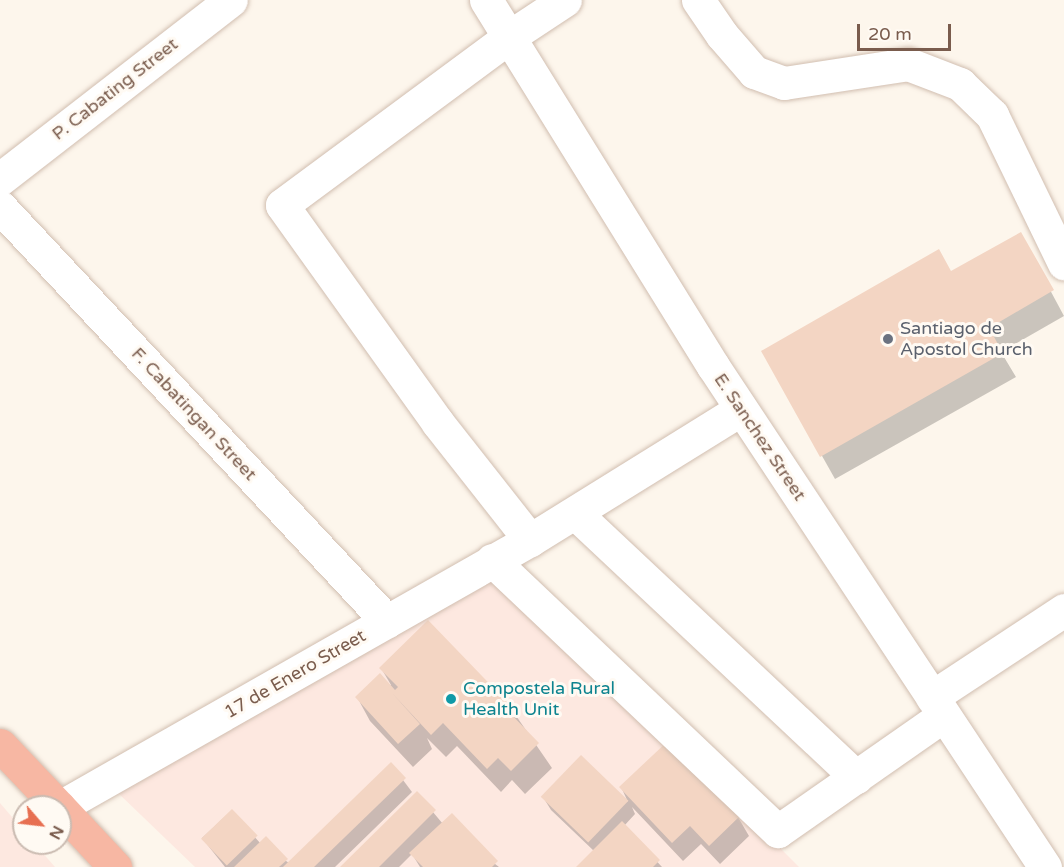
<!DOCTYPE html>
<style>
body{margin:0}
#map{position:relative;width:1064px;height:867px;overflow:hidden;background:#fdf6ec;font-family:"Varela Round",sans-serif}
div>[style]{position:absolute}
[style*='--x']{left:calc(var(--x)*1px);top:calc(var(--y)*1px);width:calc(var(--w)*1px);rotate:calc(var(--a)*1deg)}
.commercial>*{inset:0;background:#fde8e0}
.shadow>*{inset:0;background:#0003}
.building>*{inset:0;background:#f3d5c3;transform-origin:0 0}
.roads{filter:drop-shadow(0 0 2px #d1beb0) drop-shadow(0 0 2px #d1beb0)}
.street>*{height:33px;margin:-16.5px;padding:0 16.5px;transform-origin:16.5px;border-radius:16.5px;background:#fff}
.secondary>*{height:33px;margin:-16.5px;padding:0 16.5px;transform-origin:16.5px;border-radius:16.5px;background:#fff}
.highway>*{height:33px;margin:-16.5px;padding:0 16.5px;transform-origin:16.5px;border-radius:16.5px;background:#f7b7a3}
.dots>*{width:16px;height:16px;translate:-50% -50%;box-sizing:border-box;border:3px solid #fffaf3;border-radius:50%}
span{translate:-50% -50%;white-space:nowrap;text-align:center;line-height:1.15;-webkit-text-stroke:6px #fffaf3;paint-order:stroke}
.street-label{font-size:18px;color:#7a5c4d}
.worship-label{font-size:18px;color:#5b616d}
.left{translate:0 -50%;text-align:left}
.culture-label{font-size:18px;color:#0d838f}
.north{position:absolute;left:12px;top:795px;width:60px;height:60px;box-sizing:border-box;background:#fffaf3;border:2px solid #cabbb1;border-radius:50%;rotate:118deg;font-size:16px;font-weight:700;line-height:24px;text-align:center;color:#7a5c4d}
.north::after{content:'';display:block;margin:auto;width:21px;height:27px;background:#e76f51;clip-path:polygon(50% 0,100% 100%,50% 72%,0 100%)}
.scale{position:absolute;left:857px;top:24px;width:94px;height:27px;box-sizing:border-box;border:3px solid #7a5c4d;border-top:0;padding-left:8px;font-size:18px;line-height:21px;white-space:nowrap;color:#7a5c4d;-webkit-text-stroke:4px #fffaf3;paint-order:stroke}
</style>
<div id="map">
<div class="commercial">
<div style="clip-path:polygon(488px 573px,670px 737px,799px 867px,195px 867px,116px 791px)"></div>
<div style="clip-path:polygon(0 803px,24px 831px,24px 843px,34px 843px,55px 867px,0 867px)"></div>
</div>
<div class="shadow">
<div style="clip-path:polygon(1020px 234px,1064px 316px,1001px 352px,1016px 377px,835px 479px,763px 351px,951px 273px)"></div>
<div style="clip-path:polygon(381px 668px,510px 707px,552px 768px,525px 794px,512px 780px,501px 792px,457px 746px,446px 757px,427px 738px,432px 749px,413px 767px,370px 721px,357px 697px,391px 685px)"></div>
<div style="clip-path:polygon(581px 757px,628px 802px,621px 787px,738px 817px,749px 836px,720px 864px,701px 844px,683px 861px,632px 807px,635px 814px,624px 826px,662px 867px,578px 867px,594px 851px,551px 810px,543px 797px)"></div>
<div style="clip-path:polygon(391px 764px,412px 792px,335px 867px,225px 867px,202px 838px,231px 811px,261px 844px,289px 863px)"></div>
<div style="clip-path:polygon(417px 793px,443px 824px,499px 867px,420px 867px,412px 854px,399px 867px,342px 867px)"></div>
</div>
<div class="building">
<div style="clip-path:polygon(1021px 232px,1054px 290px,989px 328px,1003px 353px,820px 457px,761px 351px,939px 249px,951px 271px)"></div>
<div style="clip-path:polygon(428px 620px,511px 706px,507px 710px,539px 743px,511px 771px,498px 758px,487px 769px,443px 723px,431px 735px,392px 693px,420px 724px,398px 744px,355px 697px,380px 673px,395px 690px,398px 687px,379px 668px)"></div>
<div style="clip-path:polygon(669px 740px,740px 816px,709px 846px,690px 826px,672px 843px,619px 787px)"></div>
<div style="left:581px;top:755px;width:66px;height:58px;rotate:44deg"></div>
<div style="clip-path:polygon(391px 762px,406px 778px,314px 867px,283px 867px)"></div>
<div style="clip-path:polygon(417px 791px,436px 810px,379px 867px,340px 867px)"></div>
<div style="left:232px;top:809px;width:37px;height:43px;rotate:46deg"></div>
<div style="clip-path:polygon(452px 813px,498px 861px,492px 867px,423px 867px,409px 853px)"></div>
<div style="clip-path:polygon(622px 821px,660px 860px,653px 867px,576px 867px)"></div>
<div style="clip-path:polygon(266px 836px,288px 859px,279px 867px,234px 867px)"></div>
</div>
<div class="roads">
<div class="street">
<div style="--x:486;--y:0;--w:431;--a:58.2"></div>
<div style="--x:713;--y:366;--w:601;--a:56.47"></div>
<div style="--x:698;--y:0;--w:42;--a:55.6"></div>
<div style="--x:722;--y:35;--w:49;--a:49.1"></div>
<div style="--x:754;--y:72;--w:32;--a:20"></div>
<div style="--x:784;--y:83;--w:125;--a:-8.7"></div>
<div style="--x:908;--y:64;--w:56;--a:21"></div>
<div style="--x:960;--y:84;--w:45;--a:44.1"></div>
<div style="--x:992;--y:115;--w:165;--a:64.1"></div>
<div style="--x:0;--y:207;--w:567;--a:46.93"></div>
<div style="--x:575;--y:513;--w:386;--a:43.2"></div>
<div style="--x:530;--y:540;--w:149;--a:-128.2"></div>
<div style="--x:438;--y:423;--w:268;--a:-125.6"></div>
<div style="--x:282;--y:205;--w:282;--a:-36.5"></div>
<div style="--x:509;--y:37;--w:67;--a:-33.5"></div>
<div style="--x:492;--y:560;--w:394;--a:43.5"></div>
<div style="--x:778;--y:831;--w:201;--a:-34.9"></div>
<div style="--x:932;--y:697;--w:158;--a:-33.4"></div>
<div style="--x:60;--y:807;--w:541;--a:-29.6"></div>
<div style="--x:530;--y:540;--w:248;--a:-31.8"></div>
</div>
<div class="secondary">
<div style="--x:0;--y:179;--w:292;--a:-37.8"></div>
</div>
<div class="highway">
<div style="--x:0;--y:745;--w:86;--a:46.4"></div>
<div style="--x:60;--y:808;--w:81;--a:47"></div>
</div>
</div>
<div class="dots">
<div style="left:888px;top:339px;background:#6b7280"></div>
<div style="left:451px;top:699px;background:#0f9aa8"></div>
</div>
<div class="street-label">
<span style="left:115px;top:89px;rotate:-38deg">P. Cabating Street</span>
<span style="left:194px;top:414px;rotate:47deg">F. Cabatingan Street</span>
<span style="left:760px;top:437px;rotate:56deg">E. Sanchez Street</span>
<span style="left:295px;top:674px;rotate:-30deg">17 de Enero Street</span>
</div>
<div class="worship-label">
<span class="left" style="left:900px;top:339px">Santiago de<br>Apostol Church</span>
</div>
<div class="culture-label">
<span class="left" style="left:463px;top:699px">Compostela Rural<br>Health Unit</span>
</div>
<div class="north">N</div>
<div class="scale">20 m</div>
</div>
